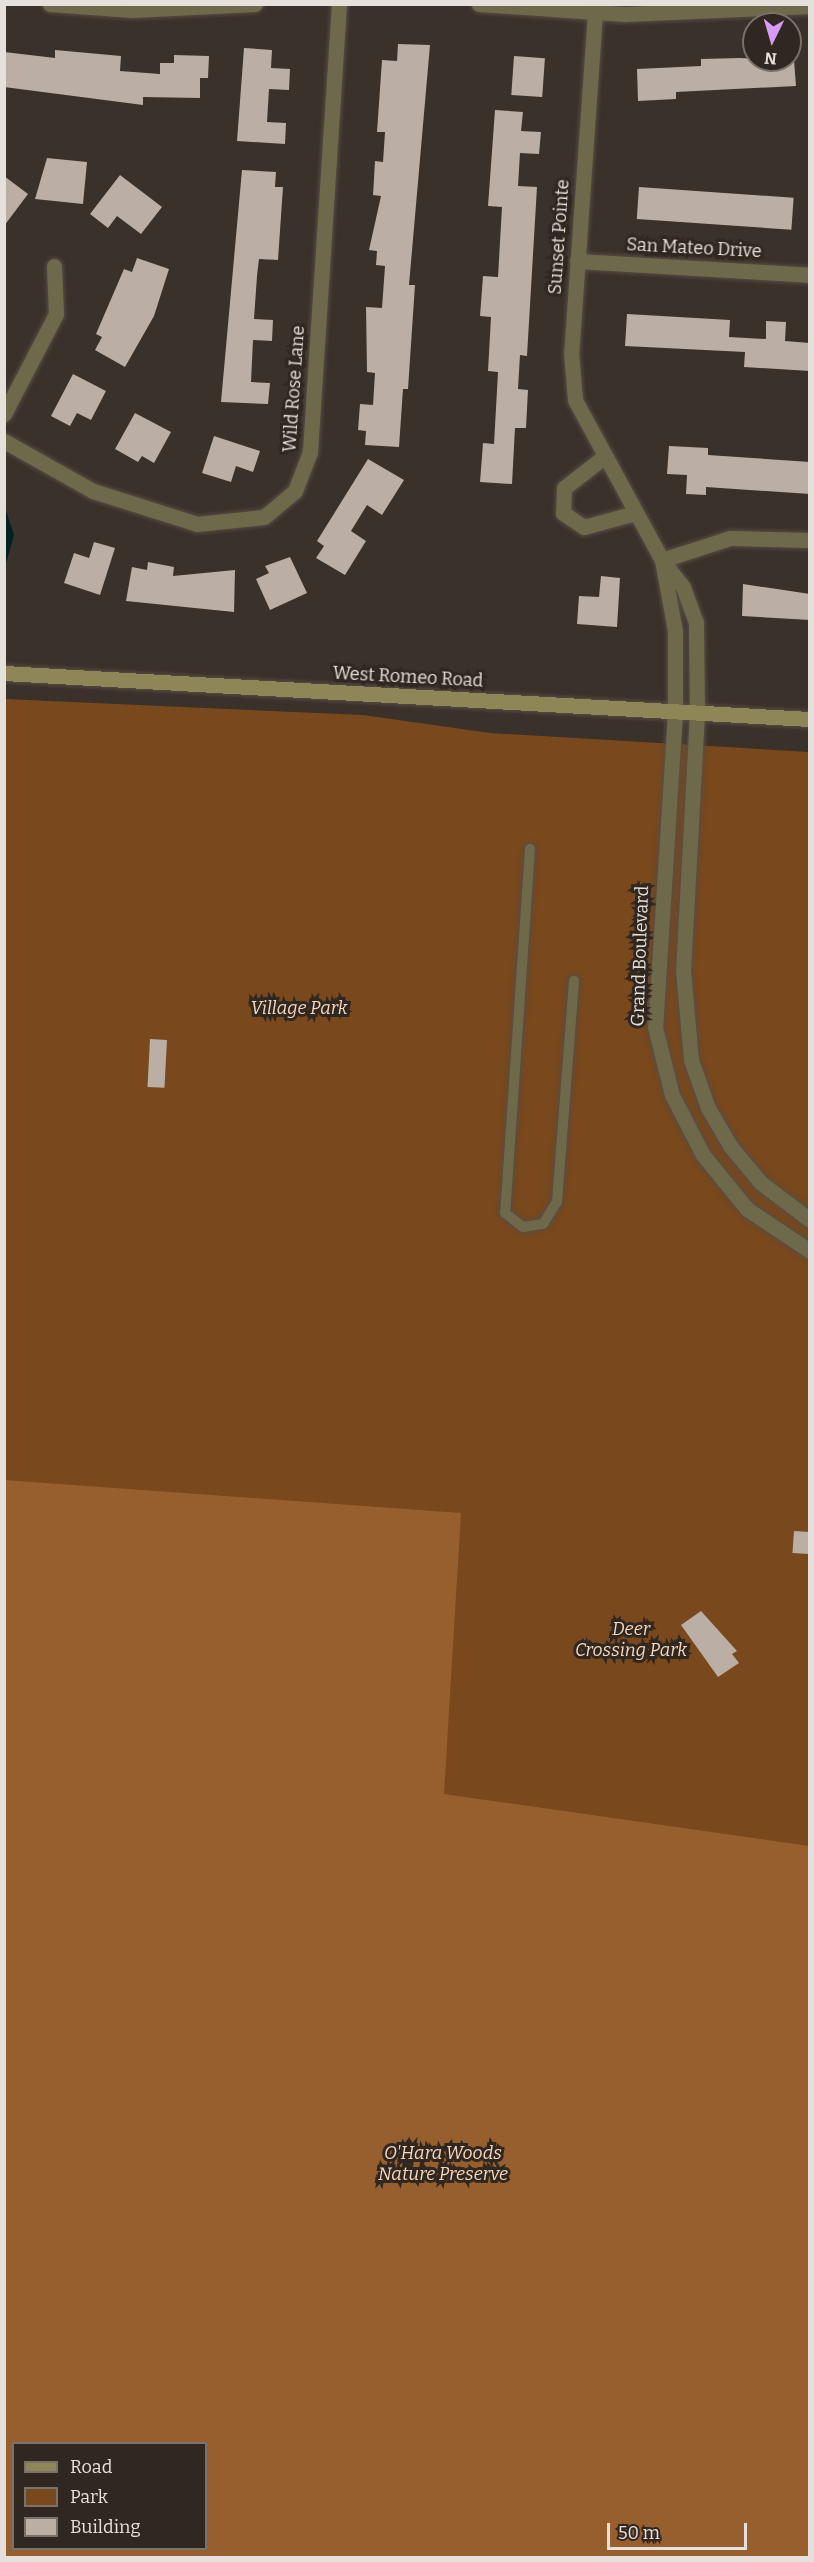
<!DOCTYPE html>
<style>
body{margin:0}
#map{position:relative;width:814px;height:2562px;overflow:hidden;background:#3a312a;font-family:Bitter,serif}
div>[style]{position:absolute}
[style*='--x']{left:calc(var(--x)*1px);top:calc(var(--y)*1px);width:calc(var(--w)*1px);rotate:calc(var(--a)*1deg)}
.green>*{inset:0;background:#79481d}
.forest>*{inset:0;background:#975f2d}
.water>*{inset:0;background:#002022}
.building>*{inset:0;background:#baaea5;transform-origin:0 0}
.roads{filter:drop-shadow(0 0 2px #564d46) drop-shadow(0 0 2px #564d46)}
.service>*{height:10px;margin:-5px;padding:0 5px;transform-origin:5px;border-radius:5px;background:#6e694b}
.minor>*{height:15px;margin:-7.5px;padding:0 7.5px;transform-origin:7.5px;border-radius:7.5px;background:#6e694b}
.tertiary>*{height:15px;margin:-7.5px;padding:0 7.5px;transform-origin:7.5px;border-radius:7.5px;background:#6e694b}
.secondary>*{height:15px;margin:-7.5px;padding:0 7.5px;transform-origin:7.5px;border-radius:7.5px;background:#8f8657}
span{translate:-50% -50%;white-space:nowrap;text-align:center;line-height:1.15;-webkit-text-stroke:6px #302720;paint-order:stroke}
.street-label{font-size:18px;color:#e6e0dc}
.park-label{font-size:18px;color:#f8d6bc;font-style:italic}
.frame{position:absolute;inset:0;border:6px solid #e6e0dc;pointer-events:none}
.legend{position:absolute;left:12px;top:2442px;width:195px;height:108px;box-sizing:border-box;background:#302720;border:2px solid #79716b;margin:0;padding:8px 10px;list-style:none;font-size:18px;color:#e6e0dc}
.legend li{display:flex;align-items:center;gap:12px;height:30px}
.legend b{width:30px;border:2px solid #79716b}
.north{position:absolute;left:742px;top:12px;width:60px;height:60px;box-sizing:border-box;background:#302720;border:2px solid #79716b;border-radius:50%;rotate:185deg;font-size:16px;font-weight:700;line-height:24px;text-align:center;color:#e6e0dc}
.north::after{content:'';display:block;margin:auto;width:21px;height:27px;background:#d89af8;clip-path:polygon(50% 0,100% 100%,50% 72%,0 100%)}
.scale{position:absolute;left:607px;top:2523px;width:140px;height:27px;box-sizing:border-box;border:3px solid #e6e0dc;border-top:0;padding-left:8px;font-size:18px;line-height:21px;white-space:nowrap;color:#e6e0dc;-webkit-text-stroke:4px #302720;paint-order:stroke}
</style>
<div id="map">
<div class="green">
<div style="clip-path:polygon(evenodd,5px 699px,363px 715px,490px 733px,809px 752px,809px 2557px,5px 2557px,5px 699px,14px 2444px,206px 2444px,206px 2548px,14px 2548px,14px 2444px)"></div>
</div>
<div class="forest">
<div style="clip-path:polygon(evenodd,4px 1480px,461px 1513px,444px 1794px,809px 1846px,809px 2557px,5px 2557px,4px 1480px,14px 2444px,206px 2444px,206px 2548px,14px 2548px,14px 2444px)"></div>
</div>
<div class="water">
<div style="clip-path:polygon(5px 508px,14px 535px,5px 567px)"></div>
</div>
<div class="building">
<div style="clip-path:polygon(398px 44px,430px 45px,409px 285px,415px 285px,408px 389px,403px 389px,399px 447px,365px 445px,366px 431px,358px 430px,360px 404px,373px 405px,375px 373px,367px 372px,366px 307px,382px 308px,385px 266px,376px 265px,377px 251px,369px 250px,381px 196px,373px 195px,375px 161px,383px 162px,385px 132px,377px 132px,382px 60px,397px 61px)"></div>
<div style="clip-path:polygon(244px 48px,272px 50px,271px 68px,290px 69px,289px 90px,269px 89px,267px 122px,286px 123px,285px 144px,237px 141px)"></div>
<div style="clip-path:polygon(55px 50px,121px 56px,120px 71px,160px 74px,160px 63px,174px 63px,174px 55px,209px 56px,208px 78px,200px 78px,200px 98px,143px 97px,143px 105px,4px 87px,4px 52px,55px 58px)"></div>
<div style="left:514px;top:56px;width:31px;height:39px;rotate:4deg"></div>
<div style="clip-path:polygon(739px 58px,794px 60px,796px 86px,676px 92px,676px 99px,638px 101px,637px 69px,701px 66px,701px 59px)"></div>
<div style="clip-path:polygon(495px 110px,523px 112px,521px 131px,541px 132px,539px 154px,520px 153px,518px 186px,537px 187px,527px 356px,520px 355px,518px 389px,528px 390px,526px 428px,515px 428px,512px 484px,480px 482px,483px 443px,494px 444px,498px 372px,488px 371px,491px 317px,480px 316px,483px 276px,498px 277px,502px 207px,488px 206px)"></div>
<div style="clip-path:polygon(47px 158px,87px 162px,83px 204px,35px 199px)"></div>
<div style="clip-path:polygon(242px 170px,276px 172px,275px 187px,283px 187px,278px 260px,259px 259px,257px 276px,254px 319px,273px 320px,272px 341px,253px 340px,251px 382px,270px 383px,268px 404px,221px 402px)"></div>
<div style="clip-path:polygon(120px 175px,162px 207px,141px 234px,117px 216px,108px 228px,90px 214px)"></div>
<div style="clip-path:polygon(4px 176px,28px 194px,4px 226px)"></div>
<div style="left:639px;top:187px;width:155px;height:32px;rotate:4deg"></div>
<div style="clip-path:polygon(137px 258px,169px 269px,154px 316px,125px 367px,95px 350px,102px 337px,96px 334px,124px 269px,132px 272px)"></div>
<div style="clip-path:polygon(627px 314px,730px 320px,729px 337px,766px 339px,766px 321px,786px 322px,785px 341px,810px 343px,810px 371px,744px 367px,745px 352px,625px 346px)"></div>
<div style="clip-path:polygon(73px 374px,106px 391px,91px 420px,77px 413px,70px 426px,51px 416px)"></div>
<div style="clip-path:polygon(135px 413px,171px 432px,154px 463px,142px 456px,138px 462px,115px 449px)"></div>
<div style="clip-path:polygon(214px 436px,260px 451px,253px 472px,236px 466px,231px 482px,202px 473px)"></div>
<div style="clip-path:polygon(669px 446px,708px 448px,708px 455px,810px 462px,810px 494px,706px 487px,706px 495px,686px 494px,687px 475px,667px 474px)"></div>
<div style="clip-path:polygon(368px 459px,404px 480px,382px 515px,367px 505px,351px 531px,366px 541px,345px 575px,316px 558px,324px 546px,317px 541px)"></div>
<div style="clip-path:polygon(94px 542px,115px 548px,100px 595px,64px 583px,74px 553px,89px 558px)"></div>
<div style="clip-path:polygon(290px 557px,307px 593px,270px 610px,256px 579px,269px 573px,265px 566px)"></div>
<div style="clip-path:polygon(148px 562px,174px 567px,173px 576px,235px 570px,234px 612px,126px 601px,132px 567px,147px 570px)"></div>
<div style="clip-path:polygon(601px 576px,620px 578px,617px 627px,577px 624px,579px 596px,599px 597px)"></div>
<div style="clip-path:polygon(743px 584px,810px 594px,810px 620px,742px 616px)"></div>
<div style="left:150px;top:1039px;width:17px;height:48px;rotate:3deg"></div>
<div style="left:794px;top:1531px;width:16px;height:22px;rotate:4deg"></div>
<div style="clip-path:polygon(701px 1611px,737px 1651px,732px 1654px,739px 1663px,718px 1677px,681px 1625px)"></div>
</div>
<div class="roads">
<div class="service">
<div style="--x:530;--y:849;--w:365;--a:93.9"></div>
<div style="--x:505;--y:1213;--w:23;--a:38"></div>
<div style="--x:523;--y:1227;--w:20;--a:-9"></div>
<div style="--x:543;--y:1224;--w:26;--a:-58"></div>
<div style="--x:557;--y:1202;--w:222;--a:-85.6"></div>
</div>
<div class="minor">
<div style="--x:50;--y:4;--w:82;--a:4.2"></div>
<div style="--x:132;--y:10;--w:123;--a:-2.8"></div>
<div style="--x:479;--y:4;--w:146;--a:3.9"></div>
<div style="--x:625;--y:14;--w:185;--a:-2.5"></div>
<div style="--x:595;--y:13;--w:340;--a:94"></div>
<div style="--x:571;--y:352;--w:48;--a:85.2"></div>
<div style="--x:575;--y:400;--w:182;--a:61.5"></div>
<div style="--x:662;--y:560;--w:34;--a:52"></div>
<div style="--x:683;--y:587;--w:37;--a:70"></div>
<div style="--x:696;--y:622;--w:91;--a:89.4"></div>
<div style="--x:577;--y:261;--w:233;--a:3.4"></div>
<div style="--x:4;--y:414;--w:113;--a:-62.5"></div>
<div style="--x:56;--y:314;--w:48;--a:-92.4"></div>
<div style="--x:4;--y:441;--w:102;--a:29.3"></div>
<div style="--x:93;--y:491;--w:109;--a:17.6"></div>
<div style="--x:197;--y:524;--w:67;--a:-6"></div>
<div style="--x:264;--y:517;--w:40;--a:-40"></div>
<div style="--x:295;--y:491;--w:42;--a:-69"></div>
<div style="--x:310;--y:452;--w:449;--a:-86.3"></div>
<div style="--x:605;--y:456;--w:52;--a:142"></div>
<div style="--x:564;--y:488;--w:25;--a:92"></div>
<div style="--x:563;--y:513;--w:25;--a:34"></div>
<div style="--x:584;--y:527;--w:53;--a:-15.4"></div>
<div style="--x:662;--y:560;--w:72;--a:79.6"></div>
<div style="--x:675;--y:631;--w:81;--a:90"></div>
<div style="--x:662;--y:560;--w:71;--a:-17.9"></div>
<div style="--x:730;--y:538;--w:80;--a:1.4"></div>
</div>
<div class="tertiary">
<div style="--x:675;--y:712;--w:316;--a:93.6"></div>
<div style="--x:655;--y:1027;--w:70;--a:76"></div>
<div style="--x:672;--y:1095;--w:68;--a:62.7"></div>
<div style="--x:703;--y:1155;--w:70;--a:50.8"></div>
<div style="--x:747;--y:1209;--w:76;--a:33.7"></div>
<div style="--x:697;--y:713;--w:257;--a:93.1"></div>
<div style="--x:683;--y:970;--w:90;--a:84.9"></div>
<div style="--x:691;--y:1060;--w:51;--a:70.5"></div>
<div style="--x:708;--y:1108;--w:45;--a:59.5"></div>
<div style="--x:731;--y:1147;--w:47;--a:50.2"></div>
<div style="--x:761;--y:1183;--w:61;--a:37.1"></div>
</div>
<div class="secondary">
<div style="--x:4;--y:673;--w:807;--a:3.27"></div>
</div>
</div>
<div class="street-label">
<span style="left:559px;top:237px;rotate:-86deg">Sunset Pointe</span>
<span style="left:694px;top:248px;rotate:3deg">San Mateo Drive</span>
<span style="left:294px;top:389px;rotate:-86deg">Wild Rose Lane</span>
<span style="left:408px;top:677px;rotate:3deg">West Romeo Road</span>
<span style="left:640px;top:956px;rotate:-88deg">Grand Boulevard</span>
</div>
<div class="park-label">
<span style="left:299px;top:1008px">Village Park</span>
<span style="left:631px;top:1640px">Deer<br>Crossing Park</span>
<span style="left:443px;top:2164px">O'Hara Woods<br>Nature Preserve</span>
</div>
<div class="frame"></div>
<ul class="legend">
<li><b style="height:8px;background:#8f8657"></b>Road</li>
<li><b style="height:16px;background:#79481d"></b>Park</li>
<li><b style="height:16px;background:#baaea5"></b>Building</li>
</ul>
<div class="north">N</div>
<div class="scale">50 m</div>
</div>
